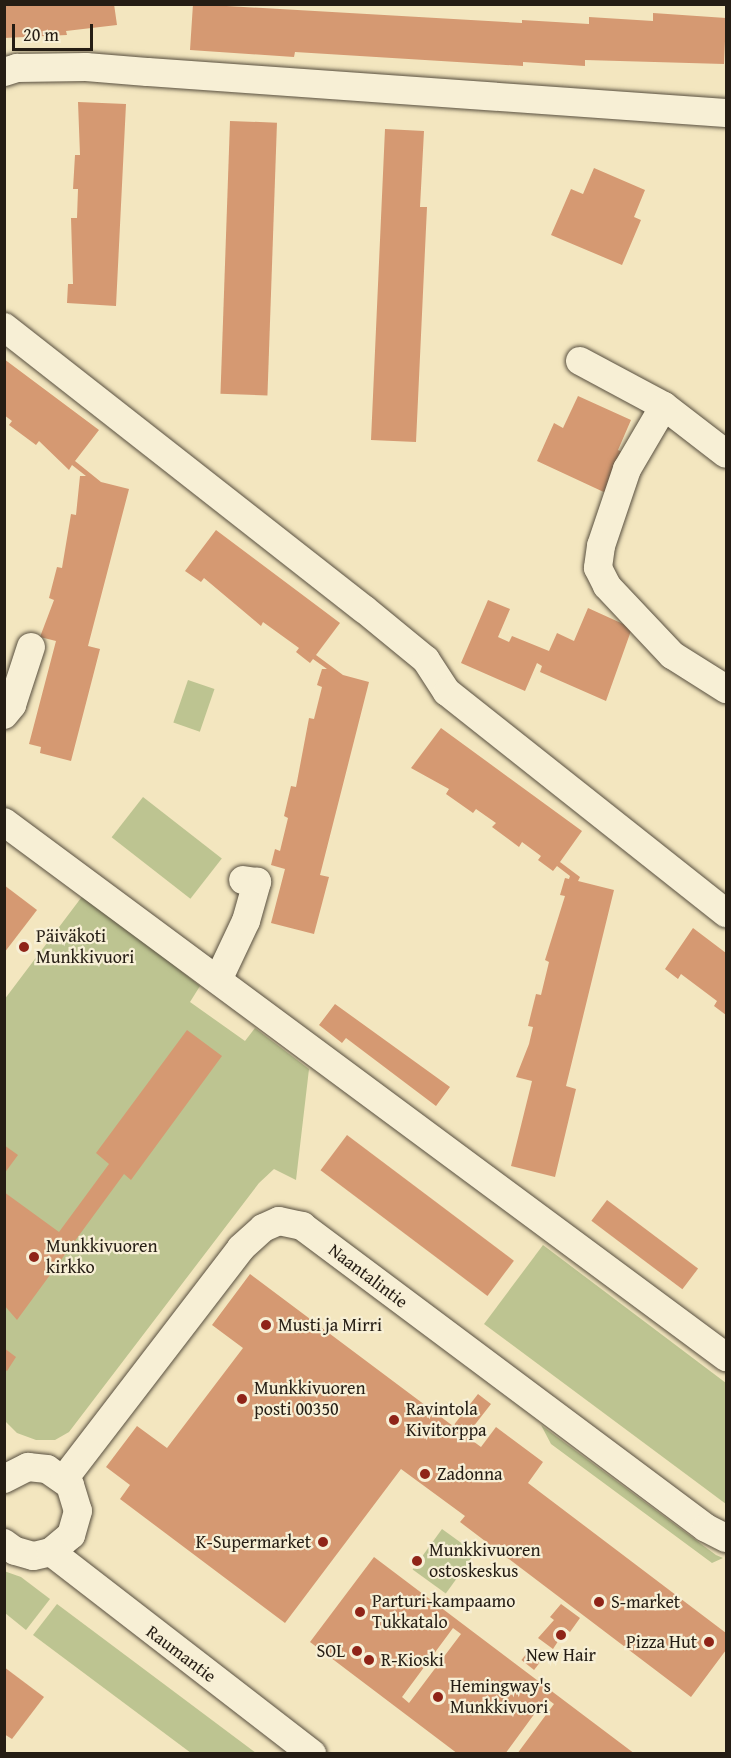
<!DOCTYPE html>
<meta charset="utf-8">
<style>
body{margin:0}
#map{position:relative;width:731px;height:1758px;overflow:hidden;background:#f3e6bf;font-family:"Gentium Book Plus",serif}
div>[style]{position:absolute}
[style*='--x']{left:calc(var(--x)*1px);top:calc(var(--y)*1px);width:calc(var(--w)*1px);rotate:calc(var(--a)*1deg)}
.green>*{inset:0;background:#bdc491;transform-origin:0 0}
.building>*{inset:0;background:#d59972;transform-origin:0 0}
.roads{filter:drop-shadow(0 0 2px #584f3f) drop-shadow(0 0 2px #584f3f)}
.minor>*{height:28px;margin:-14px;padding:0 14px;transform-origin:14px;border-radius:14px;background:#f7efd5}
.dots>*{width:16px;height:16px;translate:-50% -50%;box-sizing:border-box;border:3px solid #f7efd5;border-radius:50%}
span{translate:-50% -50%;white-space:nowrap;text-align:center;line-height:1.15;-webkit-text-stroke:4.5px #f7efd5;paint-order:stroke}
.poi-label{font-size:18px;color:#251d14}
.left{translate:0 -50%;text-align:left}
.right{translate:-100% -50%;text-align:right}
.street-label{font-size:18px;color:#251d14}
.frame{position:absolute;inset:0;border:6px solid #251d14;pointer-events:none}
.scale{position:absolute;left:12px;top:24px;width:81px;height:27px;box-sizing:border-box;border:3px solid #251d14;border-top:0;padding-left:8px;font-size:18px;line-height:21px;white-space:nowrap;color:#251d14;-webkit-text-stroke:4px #f7efd5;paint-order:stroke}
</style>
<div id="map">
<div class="green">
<div style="left:188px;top:680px;width:28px;height:45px;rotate:19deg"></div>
<div style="left:143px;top:797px;width:100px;height:51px;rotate:38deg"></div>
<div style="clip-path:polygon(84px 894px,200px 986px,190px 1002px,245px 1041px,255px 1028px,309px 1069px,296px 1180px,274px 1169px,259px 1183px,69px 1432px,55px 1440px,36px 1440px,17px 1433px,5px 1421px,4px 1000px)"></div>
<div style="clip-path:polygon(543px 1245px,726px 1383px,726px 1504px,484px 1324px)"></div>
<div style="clip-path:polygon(541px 1425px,716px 1555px,723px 1558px,712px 1563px,551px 1444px)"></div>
<div style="left:442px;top:1529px;width:41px;height:50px;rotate:36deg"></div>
<div style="clip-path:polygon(4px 1571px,21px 1577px,50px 1599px,26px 1630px,5px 1613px)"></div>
<div style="clip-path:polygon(57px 1604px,256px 1753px,191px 1753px,33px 1635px)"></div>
</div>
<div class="building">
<div style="clip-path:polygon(4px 4px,114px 4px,117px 25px,66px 31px,67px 35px,4px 38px)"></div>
<div style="clip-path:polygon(193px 4px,522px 23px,522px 20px,589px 24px,589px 17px,653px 21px,653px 13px,726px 18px,724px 64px,585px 60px,585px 66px,523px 62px,523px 66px,295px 52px,294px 57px,190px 50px)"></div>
<div style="clip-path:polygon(78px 102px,126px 104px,116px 306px,67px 303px,68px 284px,73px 284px,71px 218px,77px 218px,78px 189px,73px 189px,75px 155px,80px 155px)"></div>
<div style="left:230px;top:121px;width:47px;height:273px;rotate:2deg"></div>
<div style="clip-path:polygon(385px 129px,424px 131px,420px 207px,427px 207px,416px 442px,371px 440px)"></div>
<div style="clip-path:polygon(594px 168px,645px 190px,634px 217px,641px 220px,622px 265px,551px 235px,571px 189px,583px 194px)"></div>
<div style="clip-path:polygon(4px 359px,99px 430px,75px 461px,101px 482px,129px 489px,88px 646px,100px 649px,71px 761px,40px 753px,41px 747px,29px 744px,56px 641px,40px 637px,54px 600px,49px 598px,57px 567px,62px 568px,71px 514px,76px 515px,80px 476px,86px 476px,72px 465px,69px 470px,39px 441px,36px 445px,9px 425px,12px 421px,4px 415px)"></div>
<div style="clip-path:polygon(578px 396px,631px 420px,618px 450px,626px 454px,608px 494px,537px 461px,554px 423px,563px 428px)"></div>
<div style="clip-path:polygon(216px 530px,340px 623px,316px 655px,343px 675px,369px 682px,320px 875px,329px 877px,314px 934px,271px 923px,285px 869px,271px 865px,275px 849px,280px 851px,288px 818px,284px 816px,291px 786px,296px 787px,309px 718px,314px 719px,322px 687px,317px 685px,322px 669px,327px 669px,313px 659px,310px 663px,296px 652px,299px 648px,263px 622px,261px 626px,204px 578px,201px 582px,185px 571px)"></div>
<div style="clip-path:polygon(488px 600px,510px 609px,498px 637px,509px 642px,512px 636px,549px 651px,557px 633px,574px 641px,588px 608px,632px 628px,606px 701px,540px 672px,542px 666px,537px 663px,525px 691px,461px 663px)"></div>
<div style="clip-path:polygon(441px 728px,582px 831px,560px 862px,580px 877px,578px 881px,614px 890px,566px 1086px,576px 1089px,555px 1177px,511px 1166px,532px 1081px,516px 1077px,529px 1044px,533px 1027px,528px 1026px,536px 994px,541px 995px,549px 962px,545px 960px,565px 896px,560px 895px,565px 878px,569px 879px,570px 876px,557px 866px,553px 871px,538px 860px,541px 856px,522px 842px,519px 847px,492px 827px,496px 823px,476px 809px,473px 813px,446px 794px,449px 789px,411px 768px)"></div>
<div style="clip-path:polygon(4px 885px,37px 910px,4px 953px)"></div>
<div style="clip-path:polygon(693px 928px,726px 953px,726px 1015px,714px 1006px,717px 1001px,681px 974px,678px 979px,665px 969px)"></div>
<div style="clip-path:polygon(335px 1004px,450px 1087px,436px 1106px,346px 1038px,342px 1043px,319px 1025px)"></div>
<div style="clip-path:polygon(187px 1030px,222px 1056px,131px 1180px,124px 1174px,17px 1320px,4px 1305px,4px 1192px,59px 1232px,109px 1164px,96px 1153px)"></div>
<div style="left:347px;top:1135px;width:209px;height:44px;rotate:37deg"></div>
<div style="clip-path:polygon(4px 1145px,18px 1155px,4px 1174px)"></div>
<div style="left:607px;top:1200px;width:114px;height:26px;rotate:37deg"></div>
<div style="clip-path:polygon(250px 1274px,453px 1426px,478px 1394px,491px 1404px,466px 1436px,481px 1447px,496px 1427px,543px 1462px,528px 1483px,726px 1633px,726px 1650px,691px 1697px,460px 1522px,465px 1516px,401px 1469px,285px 1623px,120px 1499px,130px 1485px,106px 1467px,137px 1426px,167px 1448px,243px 1348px,212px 1325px)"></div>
<div style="clip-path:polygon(4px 1348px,16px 1357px,7px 1371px,4px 1369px)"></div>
<div style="clip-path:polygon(evenodd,374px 1557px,635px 1754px,517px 1754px,554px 1704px,546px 1698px,505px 1754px,458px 1754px,310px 1642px,374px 1557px,453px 1628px,461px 1634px,409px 1703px,402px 1697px,453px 1628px)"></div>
<div style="clip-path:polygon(561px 1604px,580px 1618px,570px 1632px,566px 1629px,553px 1649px,538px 1638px,554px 1620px,550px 1617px)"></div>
<div style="left:527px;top:1653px;width:16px;height:9px;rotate:38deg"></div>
<div style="clip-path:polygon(4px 1667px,44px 1697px,12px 1739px,4px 1734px)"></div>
</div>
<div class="roads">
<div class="minor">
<div style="--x:4;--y:72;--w:14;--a:-17"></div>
<div style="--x:17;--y:68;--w:69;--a:-0.8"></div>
<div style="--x:86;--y:67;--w:61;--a:4.7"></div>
<div style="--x:148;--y:72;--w:579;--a:4.06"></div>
<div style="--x:4;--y:327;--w:457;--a:38.1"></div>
<div style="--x:364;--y:609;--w:80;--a:39.4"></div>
<div style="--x:426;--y:660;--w:38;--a:57"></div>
<div style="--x:447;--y:692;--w:356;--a:38.4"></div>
<div style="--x:580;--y:361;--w:95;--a:28.2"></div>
<div style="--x:664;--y:406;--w:78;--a:37.7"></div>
<div style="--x:664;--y:406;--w:73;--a:120.4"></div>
<div style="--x:627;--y:469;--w:81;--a:108.7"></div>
<div style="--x:601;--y:546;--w:22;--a:98"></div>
<div style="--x:598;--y:568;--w:20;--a:63"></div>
<div style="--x:607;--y:586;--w:95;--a:46.7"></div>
<div style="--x:672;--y:655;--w:64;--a:32.2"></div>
<div style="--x:4;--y:715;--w:13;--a:-51"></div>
<div style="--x:12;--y:705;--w:61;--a:-71.9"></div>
<div style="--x:4;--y:822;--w:899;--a:36.54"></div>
<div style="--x:219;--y:978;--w:63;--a:-64.7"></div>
<div style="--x:246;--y:921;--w:41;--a:-74.2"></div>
<div style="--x:257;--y:882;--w:14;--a:-172"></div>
<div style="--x:4;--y:1479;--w:27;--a:-27"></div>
<div style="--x:28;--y:1467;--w:19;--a:6"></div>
<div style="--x:47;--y:1469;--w:28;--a:35"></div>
<div style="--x:70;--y:1485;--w:27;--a:73"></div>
<div style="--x:78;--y:1511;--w:25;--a:106"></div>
<div style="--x:71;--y:1535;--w:26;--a:140"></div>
<div style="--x:51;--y:1552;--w:18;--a:167"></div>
<div style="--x:33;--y:1556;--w:19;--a:-164"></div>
<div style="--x:15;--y:1551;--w:14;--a:-144"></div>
<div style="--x:64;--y:1479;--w:291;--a:-52.5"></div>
<div style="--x:241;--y:1248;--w:30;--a:-42"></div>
<div style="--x:263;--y:1228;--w:17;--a:-24"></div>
<div style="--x:279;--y:1221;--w:24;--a:12"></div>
<div style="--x:302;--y:1226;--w:504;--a:36.78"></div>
<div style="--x:706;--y:1528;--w:22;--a:27"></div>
<div style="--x:51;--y:1552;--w:330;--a:37.7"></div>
</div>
</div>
<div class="dots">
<div style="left:24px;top:947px;background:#8f2418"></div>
<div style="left:34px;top:1257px;background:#8f2418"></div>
<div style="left:266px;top:1325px;background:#8f2418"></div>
<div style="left:242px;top:1399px;background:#8f2418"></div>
<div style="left:394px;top:1420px;background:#8f2418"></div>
<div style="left:425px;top:1474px;background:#8f2418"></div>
<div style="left:323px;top:1542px;background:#8f2418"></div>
<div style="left:417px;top:1561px;background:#8f2418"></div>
<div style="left:599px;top:1602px;background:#8f2418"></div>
<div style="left:360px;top:1612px;background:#8f2418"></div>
<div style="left:561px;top:1635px;background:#8f2418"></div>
<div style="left:709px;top:1642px;background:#8f2418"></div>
<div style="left:357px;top:1651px;background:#8f2418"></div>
<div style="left:369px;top:1660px;background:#8f2418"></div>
<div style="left:438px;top:1697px;background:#8f2418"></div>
</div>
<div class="poi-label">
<span class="left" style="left:36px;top:947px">Päiväkoti<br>Munkkivuori</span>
<span class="left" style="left:46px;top:1257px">Munkkivuoren<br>kirkko</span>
<span class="left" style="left:278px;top:1325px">Musti ja Mirri</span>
<span class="left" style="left:254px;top:1399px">Munkkivuoren<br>posti 00350</span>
<span class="left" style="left:406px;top:1420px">Ravintola<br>Kivitorppa</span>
<span class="left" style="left:437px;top:1474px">Zadonna</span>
<span class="right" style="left:311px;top:1542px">K-Supermarket</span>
<span class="left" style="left:429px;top:1561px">Munkkivuoren<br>ostoskeskus</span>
<span class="left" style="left:372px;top:1612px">Parturi-kampaamo<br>Tukkatalo</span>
<span class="left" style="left:611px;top:1602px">S-market</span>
<span class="right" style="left:697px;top:1642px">Pizza Hut</span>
<span class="right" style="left:345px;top:1651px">SOL</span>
<span style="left:561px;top:1655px">New Hair</span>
<span class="left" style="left:381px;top:1660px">R-Kioski</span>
<span class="left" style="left:450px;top:1697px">Hemingway's<br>Munkkivuori</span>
</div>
<div class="street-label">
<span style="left:368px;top:1276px;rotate:37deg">Naantalintie</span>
<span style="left:181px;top:1654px;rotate:37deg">Raumantie</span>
</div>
<div class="frame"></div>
<div class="scale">20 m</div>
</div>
